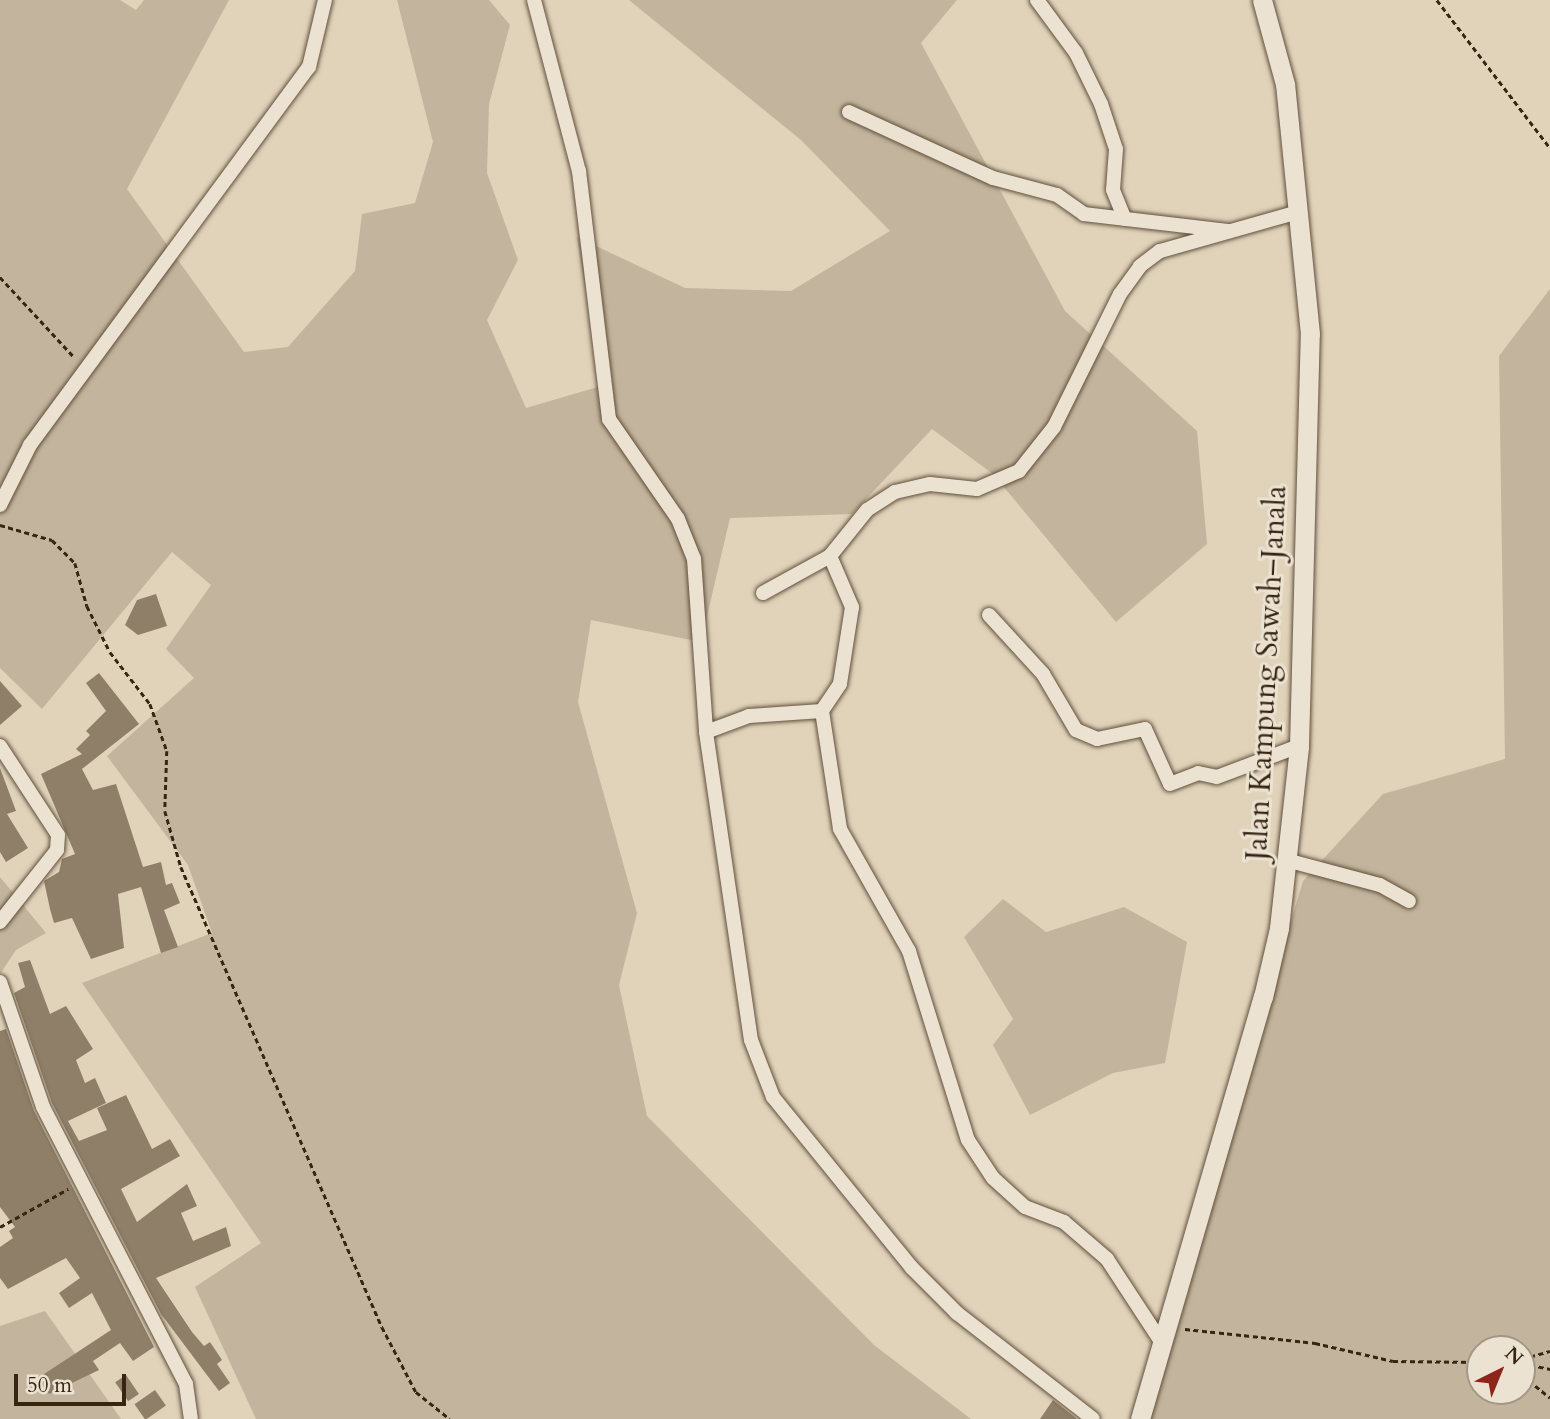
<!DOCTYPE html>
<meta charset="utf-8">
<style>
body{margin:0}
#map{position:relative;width:1550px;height:1419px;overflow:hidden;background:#e0d3ba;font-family:Cardo,serif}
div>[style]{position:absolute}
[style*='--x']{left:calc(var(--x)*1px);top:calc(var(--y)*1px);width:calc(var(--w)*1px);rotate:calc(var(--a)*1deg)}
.green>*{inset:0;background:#c3b59d}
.building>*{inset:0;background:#8f7f69;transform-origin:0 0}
.path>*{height:2.5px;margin-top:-1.25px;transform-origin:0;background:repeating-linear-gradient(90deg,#372512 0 5px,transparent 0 8.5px)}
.roads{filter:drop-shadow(0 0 2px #61503c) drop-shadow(0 0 2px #61503c)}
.minor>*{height:14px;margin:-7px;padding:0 7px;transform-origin:7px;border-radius:7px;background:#ebe2d2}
.secondary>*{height:19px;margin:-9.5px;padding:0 9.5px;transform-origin:9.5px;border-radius:9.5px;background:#ebe2d2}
span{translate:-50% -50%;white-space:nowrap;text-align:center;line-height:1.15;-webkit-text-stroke:6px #ebe2d2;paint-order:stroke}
.street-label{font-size:30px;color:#372512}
.north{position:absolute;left:1466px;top:1335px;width:70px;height:70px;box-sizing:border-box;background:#ebe2d2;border:2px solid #a39685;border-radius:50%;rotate:43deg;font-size:19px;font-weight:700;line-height:28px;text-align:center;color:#372512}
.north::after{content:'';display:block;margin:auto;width:24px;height:32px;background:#8f2418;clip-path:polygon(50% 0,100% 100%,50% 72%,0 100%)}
.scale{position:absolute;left:14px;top:1374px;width:112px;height:32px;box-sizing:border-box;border:4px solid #372512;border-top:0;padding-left:9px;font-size:21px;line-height:24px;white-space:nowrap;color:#372512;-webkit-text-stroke:5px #ebe2d2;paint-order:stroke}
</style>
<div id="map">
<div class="green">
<div style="clip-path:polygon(0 0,120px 0,136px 10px,144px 0,229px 0,127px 189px,244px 352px,288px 347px,355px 271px,362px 214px,415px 203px,433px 142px,397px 0,489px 0,510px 25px,489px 104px,487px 173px,518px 260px,487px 320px,526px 408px,601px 386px,577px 237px,685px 288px,791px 291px,890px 231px,801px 140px,629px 0,957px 0,921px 43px,1065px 311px,1197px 431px,1207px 544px,1116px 622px,993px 474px,932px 429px,852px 514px,730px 518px,701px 642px,591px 620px,578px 702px,637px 913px,619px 985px,647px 1116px,874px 1345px,971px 1419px,256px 1419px,195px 1287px,261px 1243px,82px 983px,212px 933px,188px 865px,107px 756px,194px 678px,166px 649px,211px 585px,172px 552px,42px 709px,0 668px)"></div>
<div style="clip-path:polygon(evenodd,1550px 289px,1550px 1419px,1141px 1419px,1303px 881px,1383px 794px,1505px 759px,1499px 356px,1550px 289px,1480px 1349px,1522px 1349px,1522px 1391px,1480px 1391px,1480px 1349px)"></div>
<div style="clip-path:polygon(0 877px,46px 933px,16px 950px,0 974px)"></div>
<div style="clip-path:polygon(1003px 899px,1046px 932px,1124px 907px,1187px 942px,1165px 1063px,1113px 1073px,1030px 1115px,993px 1045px,1013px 1019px,964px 937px)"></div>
<div style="clip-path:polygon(45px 1311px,121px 1419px,0 1419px,0 1326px)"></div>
</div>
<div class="building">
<div style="clip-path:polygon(156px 594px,167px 626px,138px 635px,125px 625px,137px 600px)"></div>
<div style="clip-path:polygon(99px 673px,139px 724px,82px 769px,93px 790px,116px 784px,143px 867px,161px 862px,166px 885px,172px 883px,180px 903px,164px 910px,178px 947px,161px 953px,141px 887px,118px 894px,124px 948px,91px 959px,72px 918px,54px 923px,50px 909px,44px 881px,59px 872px,62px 859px,75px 854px,41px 774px,82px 754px,76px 749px,90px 735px,86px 731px,106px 711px,86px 683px)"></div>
<div style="clip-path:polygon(0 681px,22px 706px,0 725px)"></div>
<div style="clip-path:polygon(0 768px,16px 811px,7px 814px,28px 848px,6px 862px,0 852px)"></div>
<div style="clip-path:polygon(30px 960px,50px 1014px,66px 1006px,93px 1049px,76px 1060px,85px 1083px,95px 1078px,106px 1103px,68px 1121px,79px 1141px,107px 1130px,97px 1108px,126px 1095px,152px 1149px,170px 1139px,180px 1156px,121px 1189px,137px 1222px,187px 1184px,197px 1206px,181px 1213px,193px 1241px,226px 1227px,231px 1246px,156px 1278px,192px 1332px,204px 1346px,210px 1342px,222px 1360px,217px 1364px,230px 1383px,219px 1391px,161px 1314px,52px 1103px,14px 993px,25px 987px,18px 963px)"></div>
<div style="clip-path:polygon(6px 1029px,34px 1111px,154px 1347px,133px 1361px,120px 1343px,93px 1361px,99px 1370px,49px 1394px,38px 1378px,111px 1330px,92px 1293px,69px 1308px,59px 1293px,80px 1278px,66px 1258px,8px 1289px,0 1278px,0 1247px,13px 1238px,9px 1231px,15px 1227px,0 1207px,0 1031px)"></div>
<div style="left:126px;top:1375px;width:23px;height:13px;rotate:56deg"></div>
<div style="left:155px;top:1390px;width:19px;height:25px;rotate:55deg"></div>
<div style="clip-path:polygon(1053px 1400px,1077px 1419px,1040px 1419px)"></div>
</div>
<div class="path">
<div style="--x:1437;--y:0;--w:186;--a:52.6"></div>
<div style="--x:0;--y:277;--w:110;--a:47.2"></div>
<div style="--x:0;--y:525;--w:54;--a:16.1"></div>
<div style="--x:52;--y:540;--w:33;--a:45"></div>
<div style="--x:75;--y:563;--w:45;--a:74.4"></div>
<div style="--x:87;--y:606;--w:51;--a:63.4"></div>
<div style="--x:110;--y:652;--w:66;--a:52.4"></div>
<div style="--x:150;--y:704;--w:50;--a:70.1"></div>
<div style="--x:167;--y:751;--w:60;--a:91.9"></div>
<div style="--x:165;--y:811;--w:58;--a:74.1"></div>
<div style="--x:181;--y:867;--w:502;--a:66.4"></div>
<div style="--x:382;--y:1327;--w:73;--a:62.4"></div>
<div style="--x:416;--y:1392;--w:43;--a:38.5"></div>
<div style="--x:0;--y:1227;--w:78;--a:-29.2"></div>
<div style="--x:1185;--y:1329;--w:131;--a:6.1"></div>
<div style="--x:1315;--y:1343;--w:80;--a:13"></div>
<div style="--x:1393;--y:1361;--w:87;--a:0.7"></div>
<div style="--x:1522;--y:1359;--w:29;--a:-16"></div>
<div style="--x:1522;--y:1363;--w:29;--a:12"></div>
<div style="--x:1522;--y:1375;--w:36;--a:39"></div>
</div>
<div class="roads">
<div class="minor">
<div style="--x:534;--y:0;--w:177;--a:75.3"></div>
<div style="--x:579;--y:171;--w:250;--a:83.1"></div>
<div style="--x:609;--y:419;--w:121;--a:55.4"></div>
<div style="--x:678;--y:519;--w:43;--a:68.2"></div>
<div style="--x:694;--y:559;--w:173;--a:86"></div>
<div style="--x:706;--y:732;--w:311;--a:81.7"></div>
<div style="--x:751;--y:1040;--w:61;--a:68.9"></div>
<div style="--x:773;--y:1097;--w:220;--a:50.9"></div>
<div style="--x:912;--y:1268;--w:64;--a:45"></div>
<div style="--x:957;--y:1313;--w:172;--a:37.9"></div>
<div style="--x:1037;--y:0;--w:66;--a:53.7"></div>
<div style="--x:1076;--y:53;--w:57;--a:63.9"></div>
<div style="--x:1101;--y:104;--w:47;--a:71.6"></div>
<div style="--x:1116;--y:149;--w:41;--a:94.2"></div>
<div style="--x:1113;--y:190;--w:31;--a:68"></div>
<div style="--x:849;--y:112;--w:158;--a:24.6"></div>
<div style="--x:993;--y:178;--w:66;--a:14.9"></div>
<div style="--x:1057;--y:195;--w:33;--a:35"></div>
<div style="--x:1084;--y:214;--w:146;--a:6.7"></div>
<div style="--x:0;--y:505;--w:67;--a:-63.4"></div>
<div style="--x:30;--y:445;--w:470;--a:-53.6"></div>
<div style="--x:309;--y:67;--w:69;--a:-76.6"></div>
<div style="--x:830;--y:556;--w:56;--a:66.7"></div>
<div style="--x:852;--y:607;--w:78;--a:98.9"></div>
<div style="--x:840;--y:684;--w:32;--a:124"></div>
<div style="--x:822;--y:711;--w:119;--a:81.3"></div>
<div style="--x:840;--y:829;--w:140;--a:60.5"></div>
<div style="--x:909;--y:951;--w:198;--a:72.7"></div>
<div style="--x:968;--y:1140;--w:45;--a:56.7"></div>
<div style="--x:993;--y:1178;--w:43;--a:42.2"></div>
<div style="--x:1025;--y:1207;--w:42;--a:21"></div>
<div style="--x:1064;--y:1222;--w:57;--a:40.7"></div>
<div style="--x:1107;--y:1259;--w:100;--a:56.8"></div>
<div style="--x:763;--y:593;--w:77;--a:-28.9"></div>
<div style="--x:830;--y:556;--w:59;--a:-51.2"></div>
<div style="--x:867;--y:510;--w:33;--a:-33"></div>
<div style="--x:895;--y:492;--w:36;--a:-13"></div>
<div style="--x:930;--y:484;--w:47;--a:6.1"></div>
<div style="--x:977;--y:489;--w:46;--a:-23.2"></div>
<div style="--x:1019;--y:471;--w:56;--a:-51.5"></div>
<div style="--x:1054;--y:427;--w:148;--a:-63.6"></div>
<div style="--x:1120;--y:294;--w:34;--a:-54"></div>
<div style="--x:1140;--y:266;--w:25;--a:-37"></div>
<div style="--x:1160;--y:251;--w:143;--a:-15.8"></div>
<div style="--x:989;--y:615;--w:80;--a:47.5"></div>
<div style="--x:1043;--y:674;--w:65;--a:59.5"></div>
<div style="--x:1076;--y:730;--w:23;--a:23"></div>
<div style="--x:1097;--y:739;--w:49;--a:-11.8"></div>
<div style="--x:1145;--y:729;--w:60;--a:65.6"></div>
<div style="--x:1170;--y:784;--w:30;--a:-21"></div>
<div style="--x:1198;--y:773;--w:19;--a:12"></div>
<div style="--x:1217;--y:777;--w:88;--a:-20.7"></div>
<div style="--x:706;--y:732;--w:46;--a:-20.4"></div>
<div style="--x:749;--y:716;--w:73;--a:-3.9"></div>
<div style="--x:0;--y:746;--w:106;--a:56.9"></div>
<div style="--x:58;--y:835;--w:15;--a:94"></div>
<div style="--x:57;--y:850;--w:92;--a:128.4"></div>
<div style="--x:1286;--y:860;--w:97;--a:14.9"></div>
<div style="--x:1380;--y:885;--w:33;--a:29"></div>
<div style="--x:0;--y:982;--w:132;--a:71"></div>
<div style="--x:43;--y:1107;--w:312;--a:62.7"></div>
<div style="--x:186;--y:1384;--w:35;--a:82"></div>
</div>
<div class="secondary">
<div style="--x:1140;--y:1419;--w:440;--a:-73.8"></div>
<div style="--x:1263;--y:997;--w:71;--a:-76.9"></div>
<div style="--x:1279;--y:928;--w:183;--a:-83.7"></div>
<div style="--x:1299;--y:746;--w:412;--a:-88.5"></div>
<div style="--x:1310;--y:334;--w:251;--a:-95.7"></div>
<div style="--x:1285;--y:84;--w:87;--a:-105.3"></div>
</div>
</div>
<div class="street-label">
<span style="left:1267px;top:673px;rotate:-87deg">Jalan Kampung Sawah–Janala</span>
</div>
<div class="north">N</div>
<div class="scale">50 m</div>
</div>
